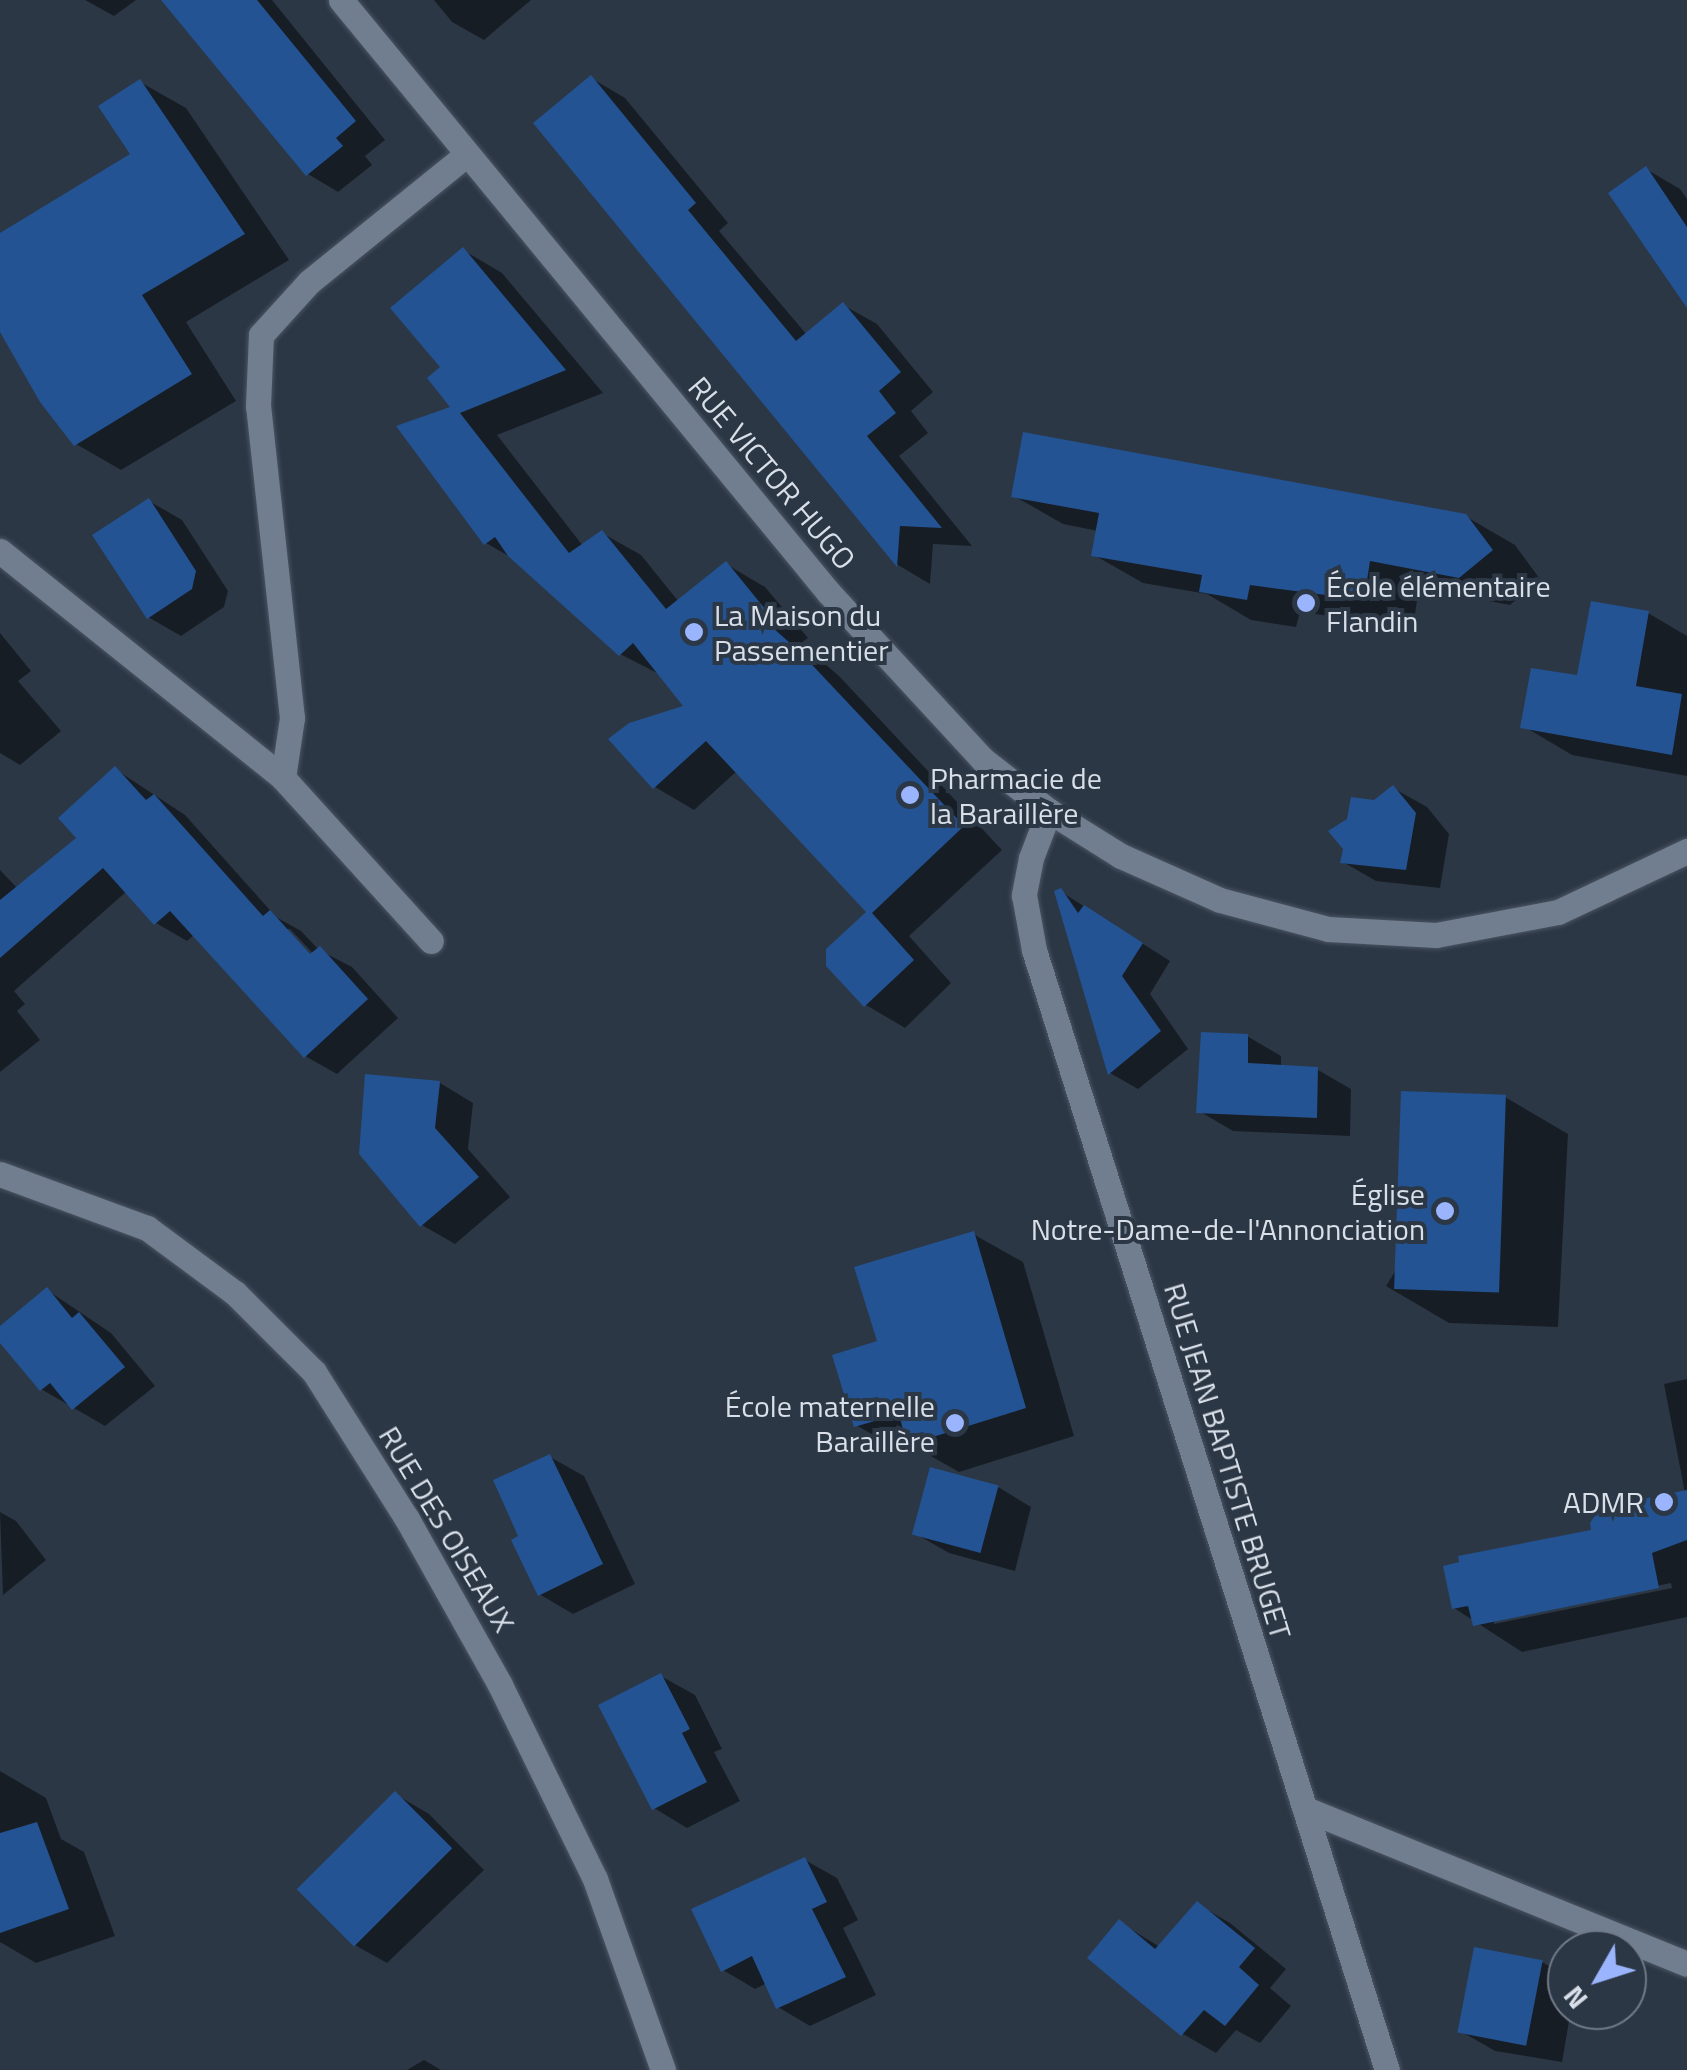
<!DOCTYPE html>
<meta charset="utf-8">
<style>
body{margin:0}
#map{position:relative;width:1687px;height:2070px;overflow:hidden;background:#2c3746;font-family:"Titillium Web",sans-serif}
div>[style]{position:absolute}
[style*='--x']{left:calc(var(--x)*1px);top:calc(var(--y)*1px);width:calc(var(--w)*1px);rotate:calc(var(--a)*1deg)}
.shadow>*{inset:0;background:#0007}
.building>*{inset:0;background:#235392;transform-origin:0 0}
.roads{filter:drop-shadow(0 0 2px #4b5461) drop-shadow(0 0 2px #4b5461)}
.street>*{height:25px;margin:-12.5px;padding:0 12.5px;transform-origin:12.5px;border-radius:12.5px;background:#717e8f}
.secondary>*{height:25px;margin:-12.5px;padding:0 12.5px;transform-origin:12.5px;border-radius:12.5px;background:#717e8f}
.dots>*{width:28px;height:28px;translate:-50% -50%;box-sizing:border-box;border:5px solid #2c3746;border-radius:50%}
span{translate:-50% -50%;white-space:nowrap;text-align:center;line-height:1.15;-webkit-text-stroke:8px #2c3746;paint-order:stroke}
.street-label{font-size:30px;color:#d8dfe8}
.poi-label{font-size:30px;color:#d8dfe8}
.left{translate:0 -50%;text-align:left}
.right{translate:-100% -50%;text-align:right}
.north{position:absolute;left:1547px;top:1930px;width:100px;height:100px;box-sizing:border-box;background:#2c3746;border:2px solid #717a87;border-radius:50%;rotate:231deg;font-size:28px;font-weight:700;line-height:40px;text-align:center;color:#d8dfe8}
.north::after{content:'';display:block;margin:auto;width:35px;height:45px;background:#9ab5fd;clip-path:polygon(50% 0,100% 100%,50% 72%,0 100%)}
</style>
<div id="map">
<div class="shadow">
<div style="clip-path:polygon(85px 0,136px 0,114px 16px)"></div>
<div style="clip-path:polygon(164px 0,272px 0,385px 140px,365px 156px,372px 165px,338px 192px,308px 174px)"></div>
<div style="clip-path:polygon(434px 0,531px 0,484px 40px,452px 22px)"></div>
<div style="clip-path:polygon(591px 78px,625px 98px,728px 223px,719px 231px,807px 335px,843px 305px,877px 324px,933px 392px,911px 411px,928px 433px,899px 456px,972px 546px,933px 544px,930px 584px,898px 565px,537px 123px)"></div>
<div style="clip-path:polygon(140px 82px,186px 108px,289px 260px,186px 322px,236px 401px,121px 470px,76px 444px,0 328px,0 236px,133px 154px)"></div>
<div style="clip-path:polygon(1646px 169px,1680px 189px,1687px 199px,1687px 304px)"></div>
<div style="clip-path:polygon(463px 250px,502px 273px,603px 393px,497px 435px,583px 546px,602px 533px,641px 555px,679px 602px,726px 564px,765px 587px,808px 638px,801px 643px,839px 676px,1002px 850px,909px 936px,951px 983px,905px 1028px,866px 1005px,829px 965px,869px 912px,737px 771px,694px 810px,655px 787px,687px 707px,661px 675px,620px 654px,519px 562px,486px 543px,444px 368px)"></div>
<div style="clip-path:polygon(1014px 496px,1465px 516px,1515px 545px,1540px 579px,1510px 605px,1419px 588px,1413px 627px,1300px 612px,1296px 627px,1251px 620px,1207px 594px,1143px 583px,1094px 555px,1098px 531px,1063px 524px)"></div>
<div style="clip-path:polygon(149px 501px,182px 520px,228px 591px,224px 607px,181px 636px,148px 617px)"></div>
<div style="clip-path:polygon(1648px 613px,1687px 636px,1687px 776px,1572px 755px,1523px 726px)"></div>
<div style="clip-path:polygon(0 633px,31px 671px,18px 681px,61px 731px,20px 765px,0 753px)"></div>
<div style="clip-path:polygon(evenodd,115px 769px,185px 815px,276px 917px,301px 931px,319px 950px,352px 967px,398px 1018px,337px 1074px,305px 1056px,195px 934px,187px 941px,156px 923px,127px 891px,14px 991px,25px 1004px,17px 1011px,40px 1040px,0 1072px,0 870px,18px 889px,80px 839px,115px 769px,283px 929px,290px 929px,321px 962px,317px 965px,283px 929px)"></div>
<div style="clip-path:polygon(1393px 788px,1427px 807px,1449px 834px,1440px 888px,1376px 881px,1343px 862px,1375px 803px)"></div>
<div style="clip-path:polygon(1060px 891px,1170px 961px,1150px 994px,1188px 1049px,1138px 1089px,1110px 1073px)"></div>
<div style="clip-path:polygon(1247px 1036px,1281px 1056px,1281px 1068px,1318px 1070px,1351px 1089px,1350px 1136px,1233px 1131px,1199px 1111px)"></div>
<div style="clip-path:polygon(440px 1083px,473px 1103px,468px 1149px,510px 1197px,455px 1244px,422px 1225px)"></div>
<div style="clip-path:polygon(1505px 1097px,1568px 1134px,1558px 1327px,1449px 1323px,1386px 1286px)"></div>
<div style="clip-path:polygon(973px 1234px,1023px 1262px,1074px 1436px,959px 1472px,920px 1450px,906px 1454px,856px 1425px,880px 1343px)"></div>
<div style="clip-path:polygon(47px 1290px,111px 1333px,155px 1386px,105px 1426px,41px 1389px,0 1340px,0 1330px)"></div>
<div style="clip-path:polygon(evenodd,1687px 1379px,1687px 1617px,1522px 1652px,1454px 1608px,1594px 1532px,1627px 1505px,1685px 1493px,1664px 1384px,1687px 1379px,1671px 1583px,1672px 1588px,1494px 1624px,1494px 1619px,1671px 1583px)"></div>
<div style="clip-path:polygon(550px 1457px,584px 1476px,635px 1584px,573px 1614px,539px 1594px,521px 1538px)"></div>
<div style="clip-path:polygon(998px 1487px,1031px 1507px,1015px 1571px,949px 1553px,916px 1534px)"></div>
<div style="clip-path:polygon(0 1512px,16px 1521px,46px 1560px,3px 1595px)"></div>
<div style="clip-path:polygon(661px 1676px,695px 1695px,722px 1749px,714px 1752px,740px 1801px,687px 1828px,654px 1808px)"></div>
<div style="clip-path:polygon(0 1771px,46px 1798px,61px 1839px,84px 1852px,115px 1936px,36px 1963px,0 1942px)"></div>
<div style="clip-path:polygon(395px 1794px,429px 1814px,484px 1870px,387px 1963px,353px 1944px)"></div>
<div style="clip-path:polygon(805px 1860px,837px 1878px,858px 1920px,843px 1928px,876px 1995px,810px 2026px,778px 2007px,767px 1983px,755px 1989px,723px 1970px)"></div>
<div style="clip-path:polygon(1197px 1904px,1230px 1923px,1286px 1969px,1270px 1988px,1291px 2006px,1260px 2043px,1236px 2030px,1216px 2053px,1183px 2034px,1119px 1922px,1160px 1947px)"></div>
<div style="clip-path:polygon(1542px 1962px,1567px 1976px,1567px 2010px,1571px 2010px,1562px 2062px,1495px 2051px,1462px 2032px)"></div>
<div style="clip-path:polygon(424px 2060px,441px 2070px,407px 2070px)"></div>
</div>
<div class="building">
<div style="clip-path:polygon(161px 0,257px 0,356px 121px,336px 138px,343px 146px,306px 176px)"></div>
<div style="clip-path:polygon(591px 75px,696px 203px,688px 210px,796px 341px,843px 302px,901px 372px,879px 391px,896px 413px,867px 436px,942px 528px,900px 526px,897px 567px,533px 123px)"></div>
<div style="clip-path:polygon(140px 79px,245px 234px,142px 295px,192px 374px,74px 446px,40px 402px,0 332px,0 233px,130px 154px,98px 106px)"></div>
<div style="clip-path:polygon(1646px 166px,1687px 227px,1687px 308px,1608px 193px)"></div>
<div style="clip-path:polygon(463px 247px,566px 370px,460px 413px,569px 553px,602px 530px,666px 609px,726px 561px,770px 615px,764px 620px,799px 651px,964px 826px,872px 913px,914px 960px,864px 1007px,826px 966px,826px 949px,866px 912px,706px 741px,653px 789px,608px 739px,629px 723px,683px 706px,633px 643px,619px 656px,508px 556px,495px 537px,484px 545px,396px 426px,450px 407px,427px 378px,440px 367px,390px 308px)"></div>
<div style="clip-path:polygon(1023px 432px,1466px 514px,1493px 550px,1459px 578px,1370px 561px,1364px 600px,1250px 585px,1247px 600px,1199px 592px,1202px 575px,1091px 556px,1099px 513px,1011px 497px)"></div>
<div style="clip-path:polygon(149px 498px,196px 571px,192px 589px,147px 619px,92px 535px)"></div>
<div style="clip-path:polygon(1591px 601px,1649px 611px,1636px 686px,1682px 694px,1672px 755px,1520px 728px,1531px 668px,1577px 675px)"></div>
<div style="clip-path:polygon(115px 766px,146px 800px,154px 794px,263px 916px,270px 910px,310px 954px,320px 946px,368px 999px,304px 1058px,170px 911px,154px 925px,103px 868px,0 958px,0 900px,76px 838px,58px 818px)"></div>
<div style="clip-path:polygon(1393px 785px,1416px 813px,1406px 870px,1340px 863px,1343px 849px,1328px 831px,1347px 819px,1351px 797px,1374px 800px)"></div>
<div style="clip-path:polygon(1061px 888px,1078px 913px,1084px 905px,1143px 943px,1122px 976px,1161px 1031px,1108px 1075px,1054px 891px)"></div>
<div style="clip-path:polygon(1201px 1032px,1248px 1034px,1248px 1063px,1318px 1067px,1317px 1118px,1196px 1113px)"></div>
<div style="clip-path:polygon(365px 1074px,440px 1081px,435px 1128px,479px 1177px,420px 1227px,359px 1154px)"></div>
<div style="left:1401px;top:1091px;width:105px;height:198px;rotate:2deg"></div>
<div style="clip-path:polygon(974px 1231px,1026px 1408px,907px 1445px,899px 1414px,854px 1427px,832px 1355px,877px 1341px,854px 1267px)"></div>
<div style="clip-path:polygon(47px 1287px,72px 1318px,79px 1312px,125px 1367px,72px 1410px,50px 1383px,40px 1391px,0 1343px,0 1326px)"></div>
<div style="clip-path:polygon(550px 1454px,603px 1564px,538px 1596px,511px 1540px,518px 1536px,493px 1480px)"></div>
<div style="left:930px;top:1467px;width:71px;height:70px;rotate:15deg"></div>
<div style="clip-path:polygon(1687px 1490px,1687px 1540px,1652px 1553px,1659px 1588px,1473px 1626px,1468px 1606px,1452px 1609px,1443px 1566px,1459px 1562px,1458px 1556px,1591px 1530px,1590px 1523px,1609px 1494px,1628px 1502px)"></div>
<div style="clip-path:polygon(661px 1673px,690px 1729px,682px 1733px,707px 1782px,652px 1810px,598px 1705px)"></div>
<div style="left:395px;top:1791px;width:81px;height:139px;rotate:45deg"></div>
<div style="clip-path:polygon(37px 1822px,69px 1909px,0 1933px,0 1833px)"></div>
<div style="clip-path:polygon(805px 1857px,827px 1902px,812px 1909px,846px 1977px,776px 2009px,752px 1956px,721px 1972px,691px 1909px)"></div>
<div style="clip-path:polygon(1197px 1901px,1255px 1948px,1239px 1967px,1259px 1985px,1225px 2026px,1204px 2010px,1181px 2036px,1087px 1958px,1119px 1919px,1155px 1949px)"></div>
<div style="left:1474px;top:1947px;width:70px;height:87px;rotate:11deg"></div>
</div>
<div class="roads">
<div class="street">
<div style="--x:0;--y:551;--w:363;--a:38.7"></div>
<div style="--x:283;--y:778;--w:220;--a:47.8"></div>
<div style="--x:283;--y:778;--w:61;--a:-81.5"></div>
<div style="--x:292;--y:718;--w:314;--a:-96.2"></div>
<div style="--x:258;--y:406;--w:71;--a:-87.6"></div>
<div style="--x:261;--y:335;--w:72;--a:-47.8"></div>
<div style="--x:309;--y:282;--w:202;--a:-39"></div>
<div style="--x:1049;--y:811;--w:50;--a:111"></div>
<div style="--x:1031;--y:858;--w:38;--a:101"></div>
<div style="--x:1024;--y:895;--w:56;--a:79.7"></div>
<div style="--x:1034;--y:950;--w:1174;--a:72.51"></div>
<div style="--x:0;--y:1174;--w:157;--a:20.2"></div>
<div style="--x:147;--y:1228;--w:109;--a:36.5"></div>
<div style="--x:235;--y:1293;--w:112;--a:45"></div>
<div style="--x:314;--y:1372;--w:174;--a:57.7"></div>
<div style="--x:407;--y:1519;--w:190;--a:60.7"></div>
<div style="--x:500;--y:1685;--w:216;--a:63.9"></div>
<div style="--x:595;--y:1879;--w:203;--a:70.4"></div>
<div style="--x:1308;--y:1810;--w:409;--a:22.1"></div>
</div>
<div class="secondary">
<div style="--x:341;--y:0;--w:768;--a:50.55"></div>
<div style="--x:829;--y:593;--w:226;--a:47.3"></div>
<div style="--x:982;--y:759;--w:85;--a:37.8"></div>
<div style="--x:1049;--y:811;--w:85;--a:32"></div>
<div style="--x:1121;--y:856;--w:108;--a:24"></div>
<div style="--x:1220;--y:900;--w:112;--a:15"></div>
<div style="--x:1328;--y:929;--w:108;--a:3.2"></div>
<div style="--x:1436;--y:935;--w:124;--a:-10.7"></div>
<div style="--x:1558;--y:912;--w:143;--a:-25.3"></div>
</div>
</div>
<div class="dots">
<div style="left:1306px;top:603px;background:#9ab5fd"></div>
<div style="left:694px;top:632px;background:#9ab5fd"></div>
<div style="left:910px;top:795px;background:#9ab5fd"></div>
<div style="left:1445px;top:1211px;background:#9ab5fd"></div>
<div style="left:955px;top:1423px;background:#9ab5fd"></div>
<div style="left:1664px;top:1502px;background:#9ab5fd"></div>
</div>
<div class="street-label">
<span style="left:772px;top:473px;rotate:50deg">RUE VICTOR HUGO</span>
<span style="left:1228px;top:1461px;rotate:73deg">RUE JEAN BAPTISTE BRUGET</span>
<span style="left:447px;top:1529px;rotate:59deg">RUE DES OISEAUX</span>
</div>
<div class="poi-label">
<span class="left" style="left:1326px;top:603px">École élémentaire<br>Flandin</span>
<span class="left" style="left:714px;top:632px">La Maison du<br>Passementier</span>
<span class="left" style="left:930px;top:795px">Pharmacie de<br>la Baraillère</span>
<span class="right" style="left:1425px;top:1211px">Église<br>Notre-Dame-de-l'Annonciation</span>
<span class="right" style="left:935px;top:1423px">École maternelle<br>Baraillère</span>
<span class="right" style="left:1644px;top:1502px">ADMR</span>
</div>
<div class="north">N</div>
</div>
